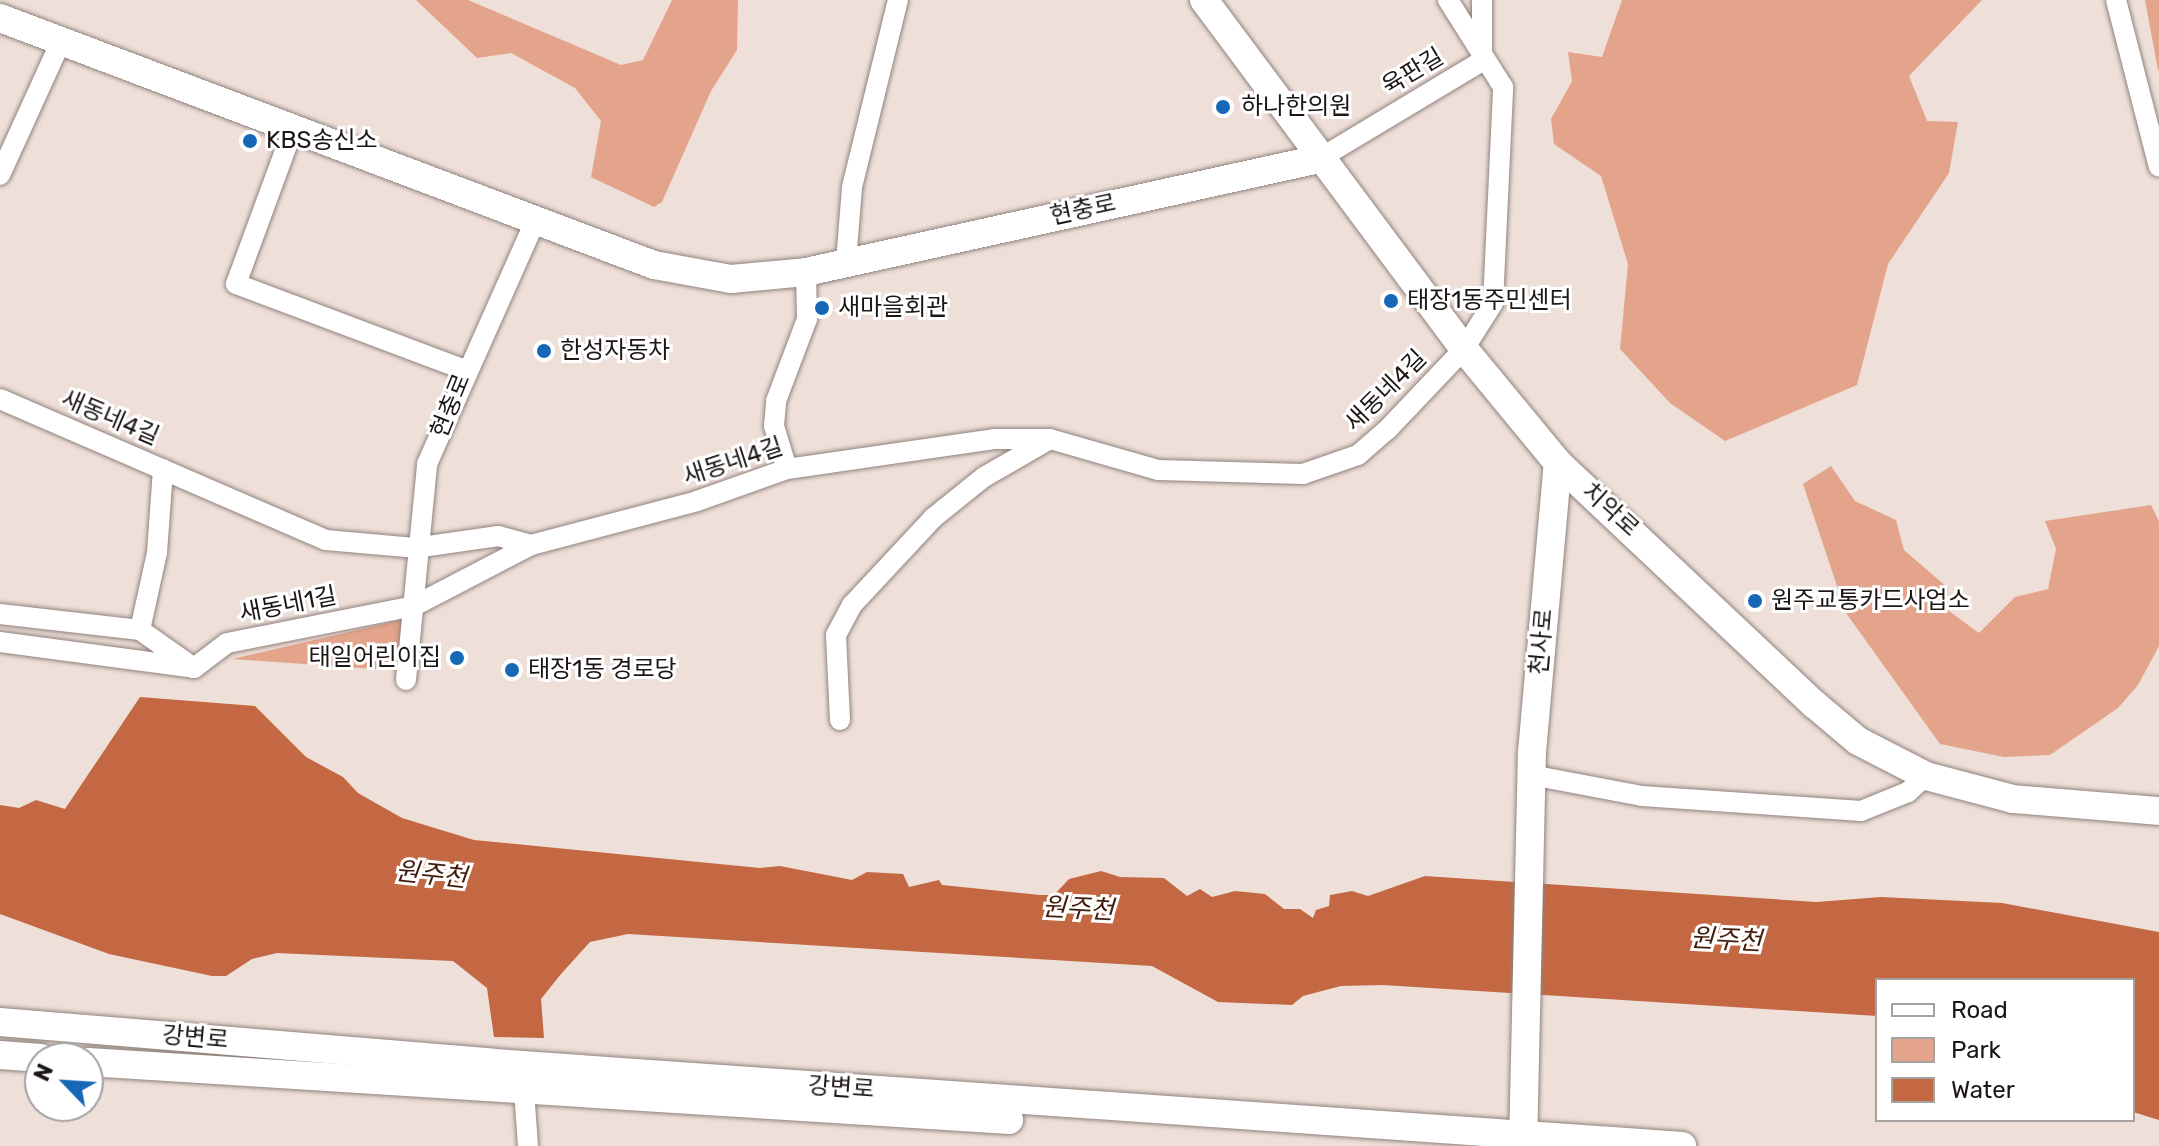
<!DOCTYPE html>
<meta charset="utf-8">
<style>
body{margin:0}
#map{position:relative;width:2159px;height:1146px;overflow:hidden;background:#eedfd9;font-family:Rubik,"Noto Sans KR",sans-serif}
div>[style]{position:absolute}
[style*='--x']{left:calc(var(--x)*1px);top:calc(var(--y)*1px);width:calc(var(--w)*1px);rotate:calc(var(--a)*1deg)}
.green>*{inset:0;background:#e3a48b}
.water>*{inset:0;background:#c36842}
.roads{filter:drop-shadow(0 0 2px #90827d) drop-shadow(0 0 2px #90827d)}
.street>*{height:20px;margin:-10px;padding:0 10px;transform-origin:10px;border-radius:10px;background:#fff}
.secondary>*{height:28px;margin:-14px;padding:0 14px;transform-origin:14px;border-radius:14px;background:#fff}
.dots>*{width:22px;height:22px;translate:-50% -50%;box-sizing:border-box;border:4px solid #fff;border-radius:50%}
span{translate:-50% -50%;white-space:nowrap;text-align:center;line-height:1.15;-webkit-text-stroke:6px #fff;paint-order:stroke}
.street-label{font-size:24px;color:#1c1715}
.poi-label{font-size:24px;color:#1c1715}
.left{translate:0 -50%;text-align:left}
.right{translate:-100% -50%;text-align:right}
.water-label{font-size:26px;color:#421d0d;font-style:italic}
.legend{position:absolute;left:1875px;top:978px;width:260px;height:144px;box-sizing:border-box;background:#fff;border:2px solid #a4a2a1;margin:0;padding:10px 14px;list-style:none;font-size:24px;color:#1c1715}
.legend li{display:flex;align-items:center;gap:16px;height:40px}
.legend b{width:40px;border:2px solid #a4a2a1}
.north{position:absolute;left:24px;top:1042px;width:80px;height:80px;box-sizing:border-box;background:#fff;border:2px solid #a4a2a1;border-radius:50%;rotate:295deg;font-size:22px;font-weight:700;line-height:32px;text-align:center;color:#1c1715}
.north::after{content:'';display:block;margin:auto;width:28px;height:36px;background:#1668b6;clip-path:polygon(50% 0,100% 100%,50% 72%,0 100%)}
</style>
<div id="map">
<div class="green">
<div style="clip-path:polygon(416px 0,468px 0,621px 65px,643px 60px,672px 0,738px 0,737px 50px,711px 91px,662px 202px,654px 207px,591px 177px,601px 121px,575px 88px,511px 53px,477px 58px)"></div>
<div style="clip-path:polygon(1622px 0,1982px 0,1909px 76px,1927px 121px,1958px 122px,1949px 173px,1888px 264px,1857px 385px,1725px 441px,1670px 403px,1620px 349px,1628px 264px,1601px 176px,1554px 144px,1551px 119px,1572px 81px,1568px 52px,1602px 57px)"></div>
<div style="clip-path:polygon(2145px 0,2159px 0,2159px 71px,2158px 70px)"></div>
<div style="clip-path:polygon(1831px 466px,1855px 501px,1896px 520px,1904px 550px,1948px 588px,1949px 611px,1979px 633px,2015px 597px,2048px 589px,2056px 549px,2045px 521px,2151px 505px,2159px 521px,2159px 646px,2138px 685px,2118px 708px,2050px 755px,2004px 757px,1940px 744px,1846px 613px,1803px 484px)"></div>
<div style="clip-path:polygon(405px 619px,402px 671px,232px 659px)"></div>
</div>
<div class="water">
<div style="clip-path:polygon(140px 697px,255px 706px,306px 757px,343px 777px,358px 793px,402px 818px,474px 840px,760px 868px,780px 866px,852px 880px,867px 872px,903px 874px,909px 887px,939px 880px,942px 885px,1040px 895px,1054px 895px,1069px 879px,1101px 871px,1120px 877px,1164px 878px,1187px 896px,1200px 889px,1212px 897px,1235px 891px,1265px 894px,1284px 909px,1300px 909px,1313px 918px,1316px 910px,1329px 906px,1330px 895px,1352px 891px,1368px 896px,1425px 876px,1816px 902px,1881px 897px,2002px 903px,2159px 932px,2159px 1120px,2133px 1112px,2133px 980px,1877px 980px,1877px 1016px,1383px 985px,1341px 986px,1303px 996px,1292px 1005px,1218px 1002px,1152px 966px,628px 934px,590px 942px,561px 974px,541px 999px,544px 1038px,494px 1037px,487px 988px,453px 961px,277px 953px,252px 959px,226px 976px,212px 976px,109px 954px,0 914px,0 805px,19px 808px,36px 800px,65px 809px)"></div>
</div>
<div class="roads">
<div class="street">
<div style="--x:2116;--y:0;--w:172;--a:75.6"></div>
<div style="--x:293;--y:129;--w:165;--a:110.2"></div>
<div style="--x:236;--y:284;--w:245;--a:20.6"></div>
<div style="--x:1319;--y:159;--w:190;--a:-31"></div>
<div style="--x:1482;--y:61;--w:61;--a:-90"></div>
<div style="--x:0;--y:175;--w:147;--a:-65.5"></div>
<div style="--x:846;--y:262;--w:75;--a:-85.4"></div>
<div style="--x:852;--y:187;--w:193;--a:-76.2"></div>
<div style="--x:0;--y:399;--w:355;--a:23.4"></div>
<div style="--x:326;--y:540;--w:89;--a:5.1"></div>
<div style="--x:415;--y:548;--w:84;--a:-8.2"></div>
<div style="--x:498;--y:536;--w:34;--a:15"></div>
<div style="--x:531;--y:545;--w:172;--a:-14.8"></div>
<div style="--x:697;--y:501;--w:96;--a:-19.6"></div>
<div style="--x:787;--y:469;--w:209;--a:-8.2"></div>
<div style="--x:994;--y:439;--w:56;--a:0"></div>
<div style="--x:1050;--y:439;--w:112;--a:16"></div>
<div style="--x:1158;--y:470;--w:145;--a:1.6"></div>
<div style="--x:1303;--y:474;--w:58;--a:-19.1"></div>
<div style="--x:1358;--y:455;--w:38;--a:-41"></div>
<div style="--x:1387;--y:430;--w:112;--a:-46.5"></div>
<div style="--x:1464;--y:349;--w:54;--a:-57.8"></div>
<div style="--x:1493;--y:303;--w:216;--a:-87.3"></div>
<div style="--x:1503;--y:87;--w:103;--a:-122.3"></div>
<div style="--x:787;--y:469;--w:45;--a:-106.8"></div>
<div style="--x:774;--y:426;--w:25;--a:-85"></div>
<div style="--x:776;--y:401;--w:88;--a:-69.3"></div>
<div style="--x:807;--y:319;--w:47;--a:-91.2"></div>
<div style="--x:0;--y:614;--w:141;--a:6.5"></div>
<div style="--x:140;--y:630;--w:66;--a:35.1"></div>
<div style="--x:140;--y:630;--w:79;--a:-77.6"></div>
<div style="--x:157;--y:553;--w:84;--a:-85.9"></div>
<div style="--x:0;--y:642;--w:196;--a:7.6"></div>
<div style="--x:194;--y:668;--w:41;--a:-37.1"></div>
<div style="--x:227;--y:643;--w:191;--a:-11.2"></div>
<div style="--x:414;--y:606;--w:132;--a:-27.5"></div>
<div style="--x:406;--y:680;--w:217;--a:-84.4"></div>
<div style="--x:427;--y:464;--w:268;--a:-66"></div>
<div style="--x:840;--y:720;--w:85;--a:-92.7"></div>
<div style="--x:836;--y:635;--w:34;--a:-62"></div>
<div style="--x:852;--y:605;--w:119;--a:-47"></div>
<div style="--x:933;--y:518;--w:65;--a:-38.8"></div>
<div style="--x:984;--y:477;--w:76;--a:-29.9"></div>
<div style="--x:1531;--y:775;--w:113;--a:10.7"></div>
<div style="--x:1642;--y:796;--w:220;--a:3.9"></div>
<div style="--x:1861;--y:811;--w:51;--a:-22"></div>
<div style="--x:1908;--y:792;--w:24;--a:-42"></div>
<div style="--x:524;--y:1090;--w:56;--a:85.9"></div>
</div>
<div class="secondary">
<div style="--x:1204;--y:0;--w:435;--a:53.3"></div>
<div style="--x:1464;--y:349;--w:148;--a:50.5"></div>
<div style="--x:1558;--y:463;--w:352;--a:43.3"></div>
<div style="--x:1814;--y:704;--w:57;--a:40.1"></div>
<div style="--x:1858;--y:741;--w:76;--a:27.2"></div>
<div style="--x:1926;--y:776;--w:90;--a:14.8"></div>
<div style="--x:2013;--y:799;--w:146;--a:4.7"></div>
<div style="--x:0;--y:18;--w:699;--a:20.69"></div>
<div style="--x:654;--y:265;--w:78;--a:10.3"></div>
<div style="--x:731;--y:279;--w:75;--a:-5.3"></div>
<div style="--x:806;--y:272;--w:525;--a:-12.42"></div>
<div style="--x:0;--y:1022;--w:524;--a:4.71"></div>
<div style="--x:522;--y:1065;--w:1163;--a:3.99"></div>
<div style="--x:0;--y:1055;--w:41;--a:4.2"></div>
<div style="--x:88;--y:1062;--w:923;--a:3.6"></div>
<div style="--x:1523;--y:1146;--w:394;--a:-88.7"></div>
<div style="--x:1532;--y:752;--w:290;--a:-84.9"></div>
</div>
</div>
<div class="dots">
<div style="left:1223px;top:107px;background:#1668b6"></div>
<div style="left:250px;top:141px;background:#1668b6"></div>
<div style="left:1391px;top:301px;background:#1668b6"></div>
<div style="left:822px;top:308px;background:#1668b6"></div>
<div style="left:544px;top:351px;background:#1668b6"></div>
<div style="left:1755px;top:601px;background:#1668b6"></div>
<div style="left:457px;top:658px;background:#1668b6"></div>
<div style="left:512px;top:670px;background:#1668b6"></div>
</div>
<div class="street-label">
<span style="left:1413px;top:72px;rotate:-31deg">육판길</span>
<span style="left:1083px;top:210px;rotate:-12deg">현충로</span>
<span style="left:1386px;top:391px;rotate:-45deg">새동네4길</span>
<span style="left:451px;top:406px;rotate:-68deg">현충로</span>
<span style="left:110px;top:418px;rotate:23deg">새동네4길</span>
<span style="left:733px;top:462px;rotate:-18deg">새동네4길</span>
<span style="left:1610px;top:510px;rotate:42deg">치악로</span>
<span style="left:288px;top:605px;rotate:-11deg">새동네1길</span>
<span style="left:1542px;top:642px;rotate:-85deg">천사로</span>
<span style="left:195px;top:1038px;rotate:5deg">강변로</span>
<span style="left:841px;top:1088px;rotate:4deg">강변로</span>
</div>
<div class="poi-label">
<span class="left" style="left:1241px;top:107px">하나한의원</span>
<span class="left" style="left:266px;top:141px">KBS송신소</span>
<span class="left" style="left:1407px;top:301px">태장1동주민센터</span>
<span class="left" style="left:838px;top:308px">새마을회관</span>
<span class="left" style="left:560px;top:351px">한성자동차</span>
<span class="left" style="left:1771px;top:601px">원주교통카드사업소</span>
<span class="right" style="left:441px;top:658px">태일어린이집</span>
<span class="left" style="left:528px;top:670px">태장1동 경로당</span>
</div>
<div class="water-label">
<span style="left:431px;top:875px;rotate:6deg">원주천</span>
<span style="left:1078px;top:909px;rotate:3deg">원주천</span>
<span style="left:1726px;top:940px;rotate:3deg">원주천</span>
</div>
<ul class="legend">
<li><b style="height:10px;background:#fff"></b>Road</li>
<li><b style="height:22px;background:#e3a48b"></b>Park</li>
<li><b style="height:22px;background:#c36842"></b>Water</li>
</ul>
<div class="north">N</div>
</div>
